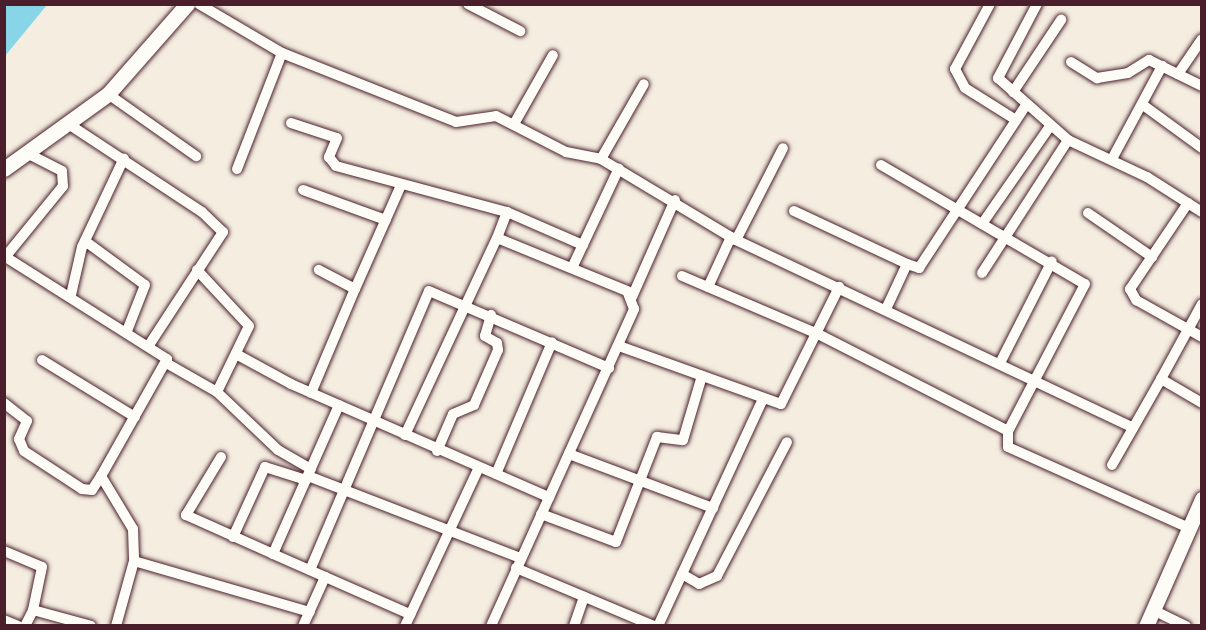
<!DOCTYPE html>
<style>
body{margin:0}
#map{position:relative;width:1206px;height:630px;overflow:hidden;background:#f4ede0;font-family:Kalam,sans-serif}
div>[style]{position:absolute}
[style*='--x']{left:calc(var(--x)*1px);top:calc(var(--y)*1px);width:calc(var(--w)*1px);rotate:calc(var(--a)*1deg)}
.water>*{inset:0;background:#89d5e8}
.roads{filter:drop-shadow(0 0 2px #4a1f2b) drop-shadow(0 0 2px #4a1f2b)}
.street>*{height:10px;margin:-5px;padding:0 5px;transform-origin:5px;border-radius:5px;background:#fdfcf7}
.secondary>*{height:15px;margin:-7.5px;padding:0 7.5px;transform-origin:7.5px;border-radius:7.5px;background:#fdfcf7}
span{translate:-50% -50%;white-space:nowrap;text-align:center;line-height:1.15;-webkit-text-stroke:5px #fdfcf7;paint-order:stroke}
.frame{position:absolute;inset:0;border:6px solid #4a1f2b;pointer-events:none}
</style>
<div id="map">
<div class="water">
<div style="clip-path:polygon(5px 4px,47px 5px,5px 56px,4px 5px)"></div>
</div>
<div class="roads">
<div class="street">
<div style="--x:199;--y:4;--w:96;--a:30.6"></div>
<div style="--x:282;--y:53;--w:187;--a:21.6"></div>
<div style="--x:456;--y:122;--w:40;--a:-8.5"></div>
<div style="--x:496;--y:116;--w:79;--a:27.2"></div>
<div style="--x:566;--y:152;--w:36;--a:11"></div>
<div style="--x:601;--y:159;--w:157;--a:31"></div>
<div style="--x:736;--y:240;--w:439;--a:25.3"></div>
<div style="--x:468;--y:4;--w:59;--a:27.4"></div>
<div style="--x:990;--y:4;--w:74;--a:118.3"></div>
<div style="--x:955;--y:69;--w:21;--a:62"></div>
<div style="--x:965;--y:88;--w:60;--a:32.1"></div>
<div style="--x:1037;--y:4;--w:84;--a:117.8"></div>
<div style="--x:998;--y:78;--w:94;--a:41.5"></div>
<div style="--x:1068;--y:140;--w:87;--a:25.1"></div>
<div style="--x:1147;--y:177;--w:65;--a:32.5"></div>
<div style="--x:1071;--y:62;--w:31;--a:32"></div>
<div style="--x:1097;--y:78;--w:31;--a:-9"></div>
<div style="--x:1128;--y:73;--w:25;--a:-32"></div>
<div style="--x:1149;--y:60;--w:59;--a:26.1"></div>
<div style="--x:1178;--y:74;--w:42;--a:-55.6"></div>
<div style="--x:1013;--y:92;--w:87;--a:-56.3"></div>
<div style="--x:108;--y:94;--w:108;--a:35.2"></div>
<div style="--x:1143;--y:105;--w:73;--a:36.1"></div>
<div style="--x:291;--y:123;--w:48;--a:18.1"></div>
<div style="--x:337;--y:138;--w:21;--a:113"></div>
<div style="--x:329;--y:157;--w:11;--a:52"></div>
<div style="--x:336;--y:166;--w:177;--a:15.1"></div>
<div style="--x:507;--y:212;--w:83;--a:23.5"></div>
<div style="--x:514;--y:124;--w:79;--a:-60.5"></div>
<div style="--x:70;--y:125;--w:158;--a:33.4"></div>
<div style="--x:202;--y:212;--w:29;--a:44"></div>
<div style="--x:223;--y:232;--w:135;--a:123.2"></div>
<div style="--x:601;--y:159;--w:86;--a:-60.2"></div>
<div style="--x:1112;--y:159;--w:106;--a:-61.7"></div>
<div style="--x:881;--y:165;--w:236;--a:30.3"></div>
<div style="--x:1085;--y:284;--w:166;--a:117.6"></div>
<div style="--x:1008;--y:431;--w:16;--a:90"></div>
<div style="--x:1008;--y:447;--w:198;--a:24.1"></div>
<div style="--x:237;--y:169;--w:124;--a:-68.8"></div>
<div style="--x:303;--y:190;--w:88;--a:19.9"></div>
<div style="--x:1188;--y:203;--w:104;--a:124"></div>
<div style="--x:1130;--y:289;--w:13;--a:61"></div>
<div style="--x:1136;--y:300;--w:76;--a:29.3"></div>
<div style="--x:794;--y:211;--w:125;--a:25.1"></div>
<div style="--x:907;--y:264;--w:50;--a:115"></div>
<div style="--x:1088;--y:213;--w:78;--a:34.5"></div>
<div style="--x:982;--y:224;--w:119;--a:-55.2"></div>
<div style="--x:736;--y:240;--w:103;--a:-62.9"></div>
<div style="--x:85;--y:241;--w:74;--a:36.3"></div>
<div style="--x:145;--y:285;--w:49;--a:111.4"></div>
<div style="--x:4;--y:256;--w:193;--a:32.3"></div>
<div style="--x:167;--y:359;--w:134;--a:119.4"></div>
<div style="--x:101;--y:476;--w:62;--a:58.9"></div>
<div style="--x:133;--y:529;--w:32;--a:88"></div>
<div style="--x:134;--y:561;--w:67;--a:105.5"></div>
<div style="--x:6;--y:256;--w:90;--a:-50.8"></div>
<div style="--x:63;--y:186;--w:15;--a:-94"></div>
<div style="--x:62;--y:171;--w:39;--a:-153"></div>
<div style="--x:907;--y:264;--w:13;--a:18"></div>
<div style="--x:919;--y:268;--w:195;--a:-56.7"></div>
<div style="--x:572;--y:268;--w:110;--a:-64.8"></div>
<div style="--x:197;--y:270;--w:76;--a:47.1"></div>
<div style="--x:249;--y:326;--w:73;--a:115.9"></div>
<div style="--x:982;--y:273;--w:158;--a:-57.1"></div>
<div style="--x:682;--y:276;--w:148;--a:23.1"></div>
<div style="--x:818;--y:334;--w:213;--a:27"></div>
<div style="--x:708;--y:287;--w:55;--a:-65.3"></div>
<div style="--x:355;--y:289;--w:114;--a:-66.1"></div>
<div style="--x:71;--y:295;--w:49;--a:-77.1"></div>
<div style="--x:82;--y:247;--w:98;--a:-64.7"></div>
<div style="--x:632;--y:297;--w:106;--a:-66.1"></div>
<div style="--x:1202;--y:304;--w:85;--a:118.7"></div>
<div style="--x:1161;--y:379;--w:48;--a:30.3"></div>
<div style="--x:619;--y:346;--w:172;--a:19.7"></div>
<div style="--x:781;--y:404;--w:131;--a:-63.6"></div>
<div style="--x:236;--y:354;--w:63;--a:28.6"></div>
<div style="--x:291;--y:384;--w:282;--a:23.7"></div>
<div style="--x:42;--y:360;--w:109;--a:31.5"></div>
<div style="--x:1000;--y:363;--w:114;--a:-63"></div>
<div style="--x:168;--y:364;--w:56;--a:29.7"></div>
<div style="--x:217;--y:392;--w:84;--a:43.6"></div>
<div style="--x:278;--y:450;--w:38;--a:30"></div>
<div style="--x:311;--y:393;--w:113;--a:-67.1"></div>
<div style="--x:355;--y:289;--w:41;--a:-152.2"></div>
<div style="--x:4;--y:403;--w:29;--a:38"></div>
<div style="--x:27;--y:421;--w:20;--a:114"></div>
<div style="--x:19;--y:439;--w:13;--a:67"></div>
<div style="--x:24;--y:451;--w:69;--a:33.2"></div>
<div style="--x:82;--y:489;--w:10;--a:6"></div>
<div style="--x:92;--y:490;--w:17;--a:-57"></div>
<div style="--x:339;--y:405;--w:163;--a:113.9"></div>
<div style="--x:273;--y:554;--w:150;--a:23.7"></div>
<div style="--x:405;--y:435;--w:217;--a:-65"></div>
<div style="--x:437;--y:451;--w:40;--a:-66.6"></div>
<div style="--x:453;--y:414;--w:23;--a:-23"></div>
<div style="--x:474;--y:405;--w:60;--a:-66.4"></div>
<div style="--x:498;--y:350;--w:7;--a:-98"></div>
<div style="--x:497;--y:343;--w:14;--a:-150"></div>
<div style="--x:485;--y:336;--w:22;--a:-74"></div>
<div style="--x:569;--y:454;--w:154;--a:20.6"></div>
<div style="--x:221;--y:457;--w:68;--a:121.1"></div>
<div style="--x:186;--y:515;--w:95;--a:24.1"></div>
<div style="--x:1112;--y:465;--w:99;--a:-60.3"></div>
<div style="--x:496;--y:474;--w:143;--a:-67"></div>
<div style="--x:308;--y:476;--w:228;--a:21.1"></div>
<div style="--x:541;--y:514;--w:80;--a:20.5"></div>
<div style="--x:616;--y:542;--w:113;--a:-68.7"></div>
<div style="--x:657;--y:437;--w:26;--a:7"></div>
<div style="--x:683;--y:440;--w:67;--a:-73.5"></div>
<div style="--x:233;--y:537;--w:77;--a:-65.4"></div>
<div style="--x:265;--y:467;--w:43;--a:17.6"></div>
<div style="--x:4;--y:551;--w:41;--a:22.8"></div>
<div style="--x:42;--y:567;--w:44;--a:101.8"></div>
<div style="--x:134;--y:561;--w:183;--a:16.2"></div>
<div style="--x:516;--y:568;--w:150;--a:22.8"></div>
<div style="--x:310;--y:570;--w:303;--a:-66.9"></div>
<div style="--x:429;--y:291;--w:196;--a:23.2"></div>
<div style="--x:682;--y:574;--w:20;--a:30"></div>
<div style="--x:699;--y:584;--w:20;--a:-24"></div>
<div style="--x:717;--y:576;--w:151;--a:-62.4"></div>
<div style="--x:1153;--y:610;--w:37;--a:26"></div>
<div style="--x:4;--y:620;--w:15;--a:23"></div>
<div style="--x:25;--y:626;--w:18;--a:-63"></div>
<div style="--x:33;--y:610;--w:60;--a:15.4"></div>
<div style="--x:303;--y:626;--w:54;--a:-65.8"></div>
<div style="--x:405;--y:626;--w:175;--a:-65"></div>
<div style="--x:491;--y:626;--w:348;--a:-65.7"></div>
<div style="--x:634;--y:309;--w:19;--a:-111"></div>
<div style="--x:627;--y:291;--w:140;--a:-157.8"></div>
<div style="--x:497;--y:238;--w:28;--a:-69"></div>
<div style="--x:574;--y:626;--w:31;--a:-71"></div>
<div style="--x:658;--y:626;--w:250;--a:-65.2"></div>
</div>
<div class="secondary">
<div style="--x:4;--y:169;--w:128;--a:-35.8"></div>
<div style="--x:108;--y:94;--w:120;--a:-48.7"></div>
<div style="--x:1146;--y:626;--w:139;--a:-66.2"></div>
</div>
</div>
<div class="frame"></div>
</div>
